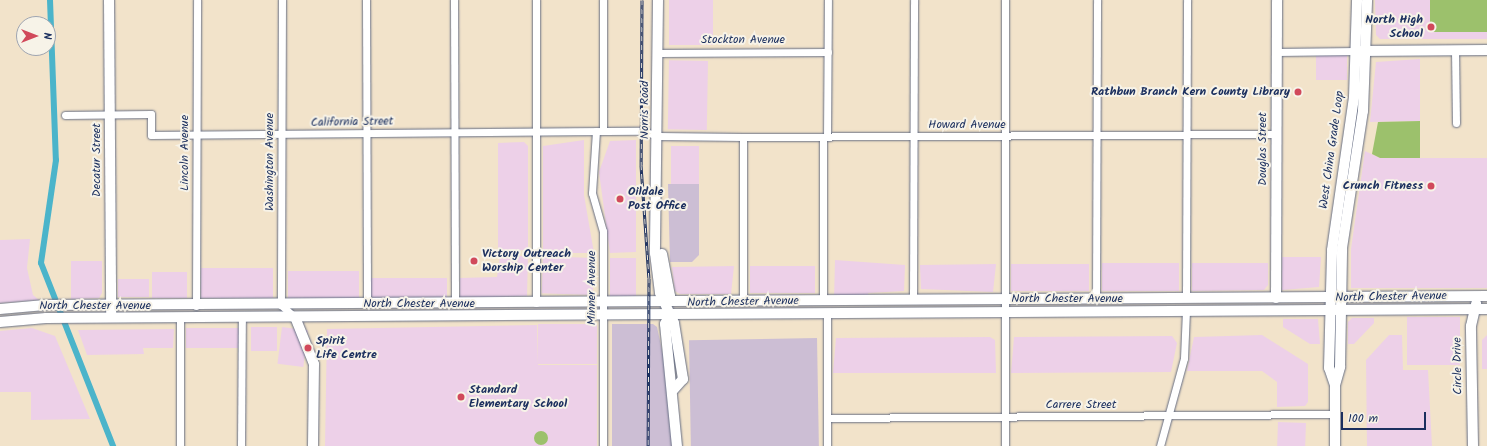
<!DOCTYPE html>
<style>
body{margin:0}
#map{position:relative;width:1487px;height:446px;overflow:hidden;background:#f2e3ca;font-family:Kalam,sans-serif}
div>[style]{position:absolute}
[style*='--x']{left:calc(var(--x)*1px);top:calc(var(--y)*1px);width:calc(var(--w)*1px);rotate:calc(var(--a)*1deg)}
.built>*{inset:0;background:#edd0e8;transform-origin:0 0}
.industrial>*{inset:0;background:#ccbed4;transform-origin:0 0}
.green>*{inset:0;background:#9cc16c;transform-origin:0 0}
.round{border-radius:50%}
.canal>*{height:6px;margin:-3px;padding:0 3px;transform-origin:3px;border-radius:3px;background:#4bb4ca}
.roads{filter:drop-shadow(0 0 1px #666e84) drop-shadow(0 0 1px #666e84)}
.street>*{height:7px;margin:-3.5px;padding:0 3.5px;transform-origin:3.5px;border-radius:3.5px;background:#fff}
.secondary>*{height:10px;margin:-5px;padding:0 5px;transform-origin:5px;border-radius:5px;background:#fff}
.rail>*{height:3px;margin-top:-1.5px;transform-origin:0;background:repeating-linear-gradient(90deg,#f7f3e8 0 4.5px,#1b2f5e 0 9px);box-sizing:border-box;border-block:1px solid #1b2f5e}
.dots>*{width:11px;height:11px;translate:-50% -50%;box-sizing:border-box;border:2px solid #f7f3e8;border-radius:50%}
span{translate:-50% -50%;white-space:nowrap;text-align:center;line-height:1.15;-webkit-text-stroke:4px #f7f3e8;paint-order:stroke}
.poi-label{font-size:12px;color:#1b2f5e;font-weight:700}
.right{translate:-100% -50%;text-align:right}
.left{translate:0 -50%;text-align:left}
.street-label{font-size:12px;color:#1b2f5e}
.north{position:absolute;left:16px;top:16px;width:40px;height:40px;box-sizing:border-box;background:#f7f3e8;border:1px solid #9fa5b1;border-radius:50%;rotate:90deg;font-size:11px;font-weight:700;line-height:16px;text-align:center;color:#1b2f5e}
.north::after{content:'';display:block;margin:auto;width:14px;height:18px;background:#d1495b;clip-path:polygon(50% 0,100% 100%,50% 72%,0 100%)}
.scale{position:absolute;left:1341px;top:412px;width:85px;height:18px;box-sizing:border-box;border:2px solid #1b2f5e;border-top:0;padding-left:5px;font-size:12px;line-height:14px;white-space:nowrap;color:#1b2f5e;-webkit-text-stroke:3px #f7f3e8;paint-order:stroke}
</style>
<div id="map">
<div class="built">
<div style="left:669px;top:0;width:44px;height:45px"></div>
<div style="clip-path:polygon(1375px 0,1487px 0,1487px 39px,1380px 39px,1376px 35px)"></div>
<div style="left:1347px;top:53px;width:27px;height:31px;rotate:90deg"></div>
<div style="clip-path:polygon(1420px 59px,1420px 121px,1370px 122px,1376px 62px)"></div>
<div style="left:708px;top:61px;width:69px;height:39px;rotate:91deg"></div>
<div style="clip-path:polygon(584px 140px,584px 195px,594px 253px,543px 253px,543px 146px)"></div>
<div style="clip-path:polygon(636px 140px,636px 252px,610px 253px,599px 172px,610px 141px)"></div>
<div style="clip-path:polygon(524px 142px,528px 146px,528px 250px,498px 251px,498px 143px)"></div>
<div style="left:671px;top:146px;width:28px;height:38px"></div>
<div style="clip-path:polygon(1365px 151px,1380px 158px,1487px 158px,1487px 288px,1351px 288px,1351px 249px)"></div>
<div style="clip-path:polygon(30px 239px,27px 268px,33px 295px,39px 300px,0 303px,0 240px)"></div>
<div style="clip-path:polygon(500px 256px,528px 256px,527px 296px,460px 298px,460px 278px,497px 277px)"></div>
<div style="clip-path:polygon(1282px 257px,1321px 257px,1319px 287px,1282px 290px)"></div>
<div style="left:594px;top:258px;width:37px;height:51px;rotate:92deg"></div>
<div style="left:610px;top:258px;width:26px;height:38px"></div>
<div style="clip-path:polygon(835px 260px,905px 265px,904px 291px,868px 293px,868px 299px,834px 300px)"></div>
<div style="clip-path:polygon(71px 261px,102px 261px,102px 293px,99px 298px,71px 299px)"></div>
<div style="left:1179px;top:263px;width:28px;height:77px;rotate:90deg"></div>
<div style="clip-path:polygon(1192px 263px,1268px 263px,1268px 285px,1264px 290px,1192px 291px)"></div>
<div style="clip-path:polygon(996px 264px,993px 292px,921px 289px,920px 265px)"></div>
<div style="left:1089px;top:264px;width:27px;height:78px;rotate:90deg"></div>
<div style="clip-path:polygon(734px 266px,731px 294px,680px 294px,675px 291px,672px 267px)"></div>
<div style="left:750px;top:266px;width:65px;height:27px"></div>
<div style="left:201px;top:268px;width:72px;height:30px"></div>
<div style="left:359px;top:271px;width:27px;height:71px;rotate:90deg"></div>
<div style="left:152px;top:272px;width:35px;height:26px"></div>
<div style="left:447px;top:278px;width:20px;height:76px;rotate:90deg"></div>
<div style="left:118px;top:279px;width:31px;height:18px"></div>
<div style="left:1407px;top:317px;width:53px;height:48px"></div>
<div style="clip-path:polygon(1352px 318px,1374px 318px,1374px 323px,1354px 344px,1348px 344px,1348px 322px)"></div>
<div style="clip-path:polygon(1283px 319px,1318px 319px,1320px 344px,1310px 344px,1283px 327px)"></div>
<div style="left:597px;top:324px;width:40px;height:59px;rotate:90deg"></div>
<div style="clip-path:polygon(537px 325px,538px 365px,597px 365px,597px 446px,325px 446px,327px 329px)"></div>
<div style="left:277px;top:327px;width:24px;height:26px;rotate:90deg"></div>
<div style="left:282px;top:327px;width:26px;height:37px;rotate:7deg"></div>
<div style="clip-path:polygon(32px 328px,55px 336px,90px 419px,31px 420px,31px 392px,0 392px,0 331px)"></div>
<div style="left:186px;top:328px;width:53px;height:20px"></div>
<div style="clip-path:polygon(174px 329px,173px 348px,143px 348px,144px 354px,87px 355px,78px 330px)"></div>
<div style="clip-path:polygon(1262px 335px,1308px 364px,1308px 402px,1305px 406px,1277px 407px,1277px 382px,1262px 371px,1187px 371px,1194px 337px)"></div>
<div style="clip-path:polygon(1389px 335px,1402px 335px,1403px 370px,1428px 370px,1432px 446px,1367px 446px,1366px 360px)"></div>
<div style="clip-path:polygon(1487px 335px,1487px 369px,1482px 369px,1482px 340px)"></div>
<div style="clip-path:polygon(1172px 336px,1177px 343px,1171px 372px,1011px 373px,1014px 337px)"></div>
<div style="clip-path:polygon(990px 337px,995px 340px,996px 373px,833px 373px,836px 338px)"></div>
<div style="left:1278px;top:422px;width:28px;height:24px;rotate:2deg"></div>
</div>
<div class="industrial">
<div style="clip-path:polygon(668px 184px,699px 184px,699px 255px,692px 262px,670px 262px)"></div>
<div style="clip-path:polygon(612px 324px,653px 324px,657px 327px,674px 406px,674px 446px,612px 446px)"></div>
<div style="left:817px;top:338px;width:108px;height:128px;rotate:89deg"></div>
</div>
<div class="green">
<div style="left:1430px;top:0;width:57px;height:32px"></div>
<div style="clip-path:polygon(1420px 121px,1420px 158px,1380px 158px,1372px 154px,1378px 122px)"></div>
<div class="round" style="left:534px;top:431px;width:14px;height:14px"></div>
</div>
<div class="canal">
<div style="--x:50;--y:0;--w:160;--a:87.9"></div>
<div style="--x:56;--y:160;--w:104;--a:98.3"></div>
<div style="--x:41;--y:263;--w:197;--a:68.5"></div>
</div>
<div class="roads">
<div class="street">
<div style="--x:282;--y:0;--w:305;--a:90.2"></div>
<div style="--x:281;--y:305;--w:18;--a:41"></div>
<div style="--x:366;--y:0;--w:304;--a:89.8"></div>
<div style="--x:454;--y:0;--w:304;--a:89.8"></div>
<div style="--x:536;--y:0;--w:303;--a:90"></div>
<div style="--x:1455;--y:50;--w:73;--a:89.2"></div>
<div style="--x:1277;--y:52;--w:79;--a:-0.7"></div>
<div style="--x:658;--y:53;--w:170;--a:-0.3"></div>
<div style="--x:65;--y:115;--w:86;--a:-0.7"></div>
<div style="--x:151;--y:114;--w:21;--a:90"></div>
<div style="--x:151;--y:135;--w:491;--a:-0.5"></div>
<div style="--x:642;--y:131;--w:17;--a:17"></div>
<div style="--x:658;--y:136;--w:85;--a:0.7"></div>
<div style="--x:743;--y:137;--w:533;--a:-0.32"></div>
<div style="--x:596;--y:131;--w:62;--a:93.7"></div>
<div style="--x:592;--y:193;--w:40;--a:74"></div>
<div style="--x:603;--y:231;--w:215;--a:90"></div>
<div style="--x:603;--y:131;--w:131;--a:-90"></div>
<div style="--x:743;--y:137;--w:165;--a:90"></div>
<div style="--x:823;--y:137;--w:164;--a:90"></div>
<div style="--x:827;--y:137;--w:137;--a:-89.6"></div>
<div style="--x:1186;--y:298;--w:298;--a:-89.8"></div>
<div style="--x:1096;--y:299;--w:299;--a:-89.8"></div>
<div style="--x:913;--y:300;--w:300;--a:-89.8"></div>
<div style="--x:196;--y:306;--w:306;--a:-89.8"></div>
<div style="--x:827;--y:314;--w:132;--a:90"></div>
<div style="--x:827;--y:418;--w:508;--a:-0.45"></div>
<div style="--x:180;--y:446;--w:127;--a:-90"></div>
<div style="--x:241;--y:446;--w:128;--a:-89.6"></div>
<div style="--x:1005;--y:446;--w:446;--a:-90"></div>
<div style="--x:1160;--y:446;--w:91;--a:-74.7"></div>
<div style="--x:1184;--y:358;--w:47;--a:-87.6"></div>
</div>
<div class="secondary">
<div style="--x:109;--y:0;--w:313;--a:89.6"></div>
<div style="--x:658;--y:0;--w:253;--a:90.7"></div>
<div style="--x:655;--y:253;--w:40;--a:82.9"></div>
<div style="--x:660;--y:293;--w:33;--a:65"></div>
<div style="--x:674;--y:323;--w:57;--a:80.9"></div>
<div style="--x:683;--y:379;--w:15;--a:132"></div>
<div style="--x:1361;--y:51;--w:126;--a:-0.5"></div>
<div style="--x:662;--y:254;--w:43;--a:79.2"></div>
<div style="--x:670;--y:296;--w:8;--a:113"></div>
<div style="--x:1276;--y:298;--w:298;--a:-89.8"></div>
<div style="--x:0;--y:309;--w:45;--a:-5.1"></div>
<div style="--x:45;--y:305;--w:1442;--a:-0.36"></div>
<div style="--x:669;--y:316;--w:9;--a:117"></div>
<div style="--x:665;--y:324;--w:123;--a:84.4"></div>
<div style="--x:295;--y:317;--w:51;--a:68"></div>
<div style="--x:314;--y:364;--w:82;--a:90.7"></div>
<div style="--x:0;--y:322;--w:46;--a:-5"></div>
<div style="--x:46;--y:318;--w:1441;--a:-0.36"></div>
<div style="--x:1335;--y:385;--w:19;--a:-74"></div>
<div style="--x:1340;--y:367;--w:119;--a:-89"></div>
<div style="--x:1342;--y:248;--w:139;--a:-81.3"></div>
<div style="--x:1363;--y:111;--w:111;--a:-87.9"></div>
<div style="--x:1335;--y:446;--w:61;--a:-90"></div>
<div style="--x:1335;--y:385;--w:18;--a:-109"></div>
<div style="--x:1329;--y:368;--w:118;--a:-88.5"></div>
<div style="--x:1332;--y:250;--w:155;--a:-81.8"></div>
<div style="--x:1354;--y:97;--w:97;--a:-88.2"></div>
<div style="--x:1473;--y:446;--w:120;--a:-91"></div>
<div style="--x:1471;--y:326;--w:23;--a:-77"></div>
</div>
</div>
<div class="rail">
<div style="--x:642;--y:0;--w:165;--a:90.3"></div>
<div style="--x:641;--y:165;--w:113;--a:86"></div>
<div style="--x:649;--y:278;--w:168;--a:90.3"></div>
</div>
<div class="dots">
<div style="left:1431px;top:27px;background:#d1495b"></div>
<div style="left:1298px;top:92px;background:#d1495b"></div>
<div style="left:1431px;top:186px;background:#d1495b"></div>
<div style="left:620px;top:199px;background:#d1495b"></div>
<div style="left:474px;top:261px;background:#d1495b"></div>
<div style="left:308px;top:348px;background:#d1495b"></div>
<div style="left:461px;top:397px;background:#d1495b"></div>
</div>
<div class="poi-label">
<span class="right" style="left:1423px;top:27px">North High<br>School</span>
<span class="right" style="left:1290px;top:92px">Rathbun Branch Kern County Library</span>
<span class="right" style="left:1423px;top:186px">Crunch Fitness</span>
<span class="left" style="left:628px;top:199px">Oildale<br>Post Office</span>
<span class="left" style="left:482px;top:261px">Victory Outreach<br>Worship Center</span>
<span class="left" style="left:316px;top:348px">Spirit<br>Life Centre</span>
<span class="left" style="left:469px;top:397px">Standard<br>Elementary School</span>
</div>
<div class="street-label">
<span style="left:743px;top:40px">Stockton Avenue</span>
<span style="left:645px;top:110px;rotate:-90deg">Norris Road</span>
<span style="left:352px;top:122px;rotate:-1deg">California Street</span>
<span style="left:967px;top:125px">Howard Avenue</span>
<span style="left:1263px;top:149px;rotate:-90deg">Douglas Street</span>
<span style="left:1332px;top:150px;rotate:-82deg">West China Grade Loop</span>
<span style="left:185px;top:153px;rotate:-90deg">Lincoln Avenue</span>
<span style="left:97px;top:160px;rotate:-90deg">Decatur Street</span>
<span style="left:270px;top:162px;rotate:-90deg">Washington Avenue</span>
<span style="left:592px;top:288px;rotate:-90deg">Minner Avenue</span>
<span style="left:1391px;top:297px;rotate:-1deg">North Chester Avenue</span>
<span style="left:1067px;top:299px">North Chester Avenue</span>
<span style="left:743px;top:302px;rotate:-1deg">North Chester Avenue</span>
<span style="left:419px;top:304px">North Chester Avenue</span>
<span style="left:95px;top:306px">North Chester Avenue</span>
<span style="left:1458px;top:366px;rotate:-91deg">Circle Drive</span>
<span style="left:1081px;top:405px">Carrere Street</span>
</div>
<div class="north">N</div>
<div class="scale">100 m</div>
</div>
